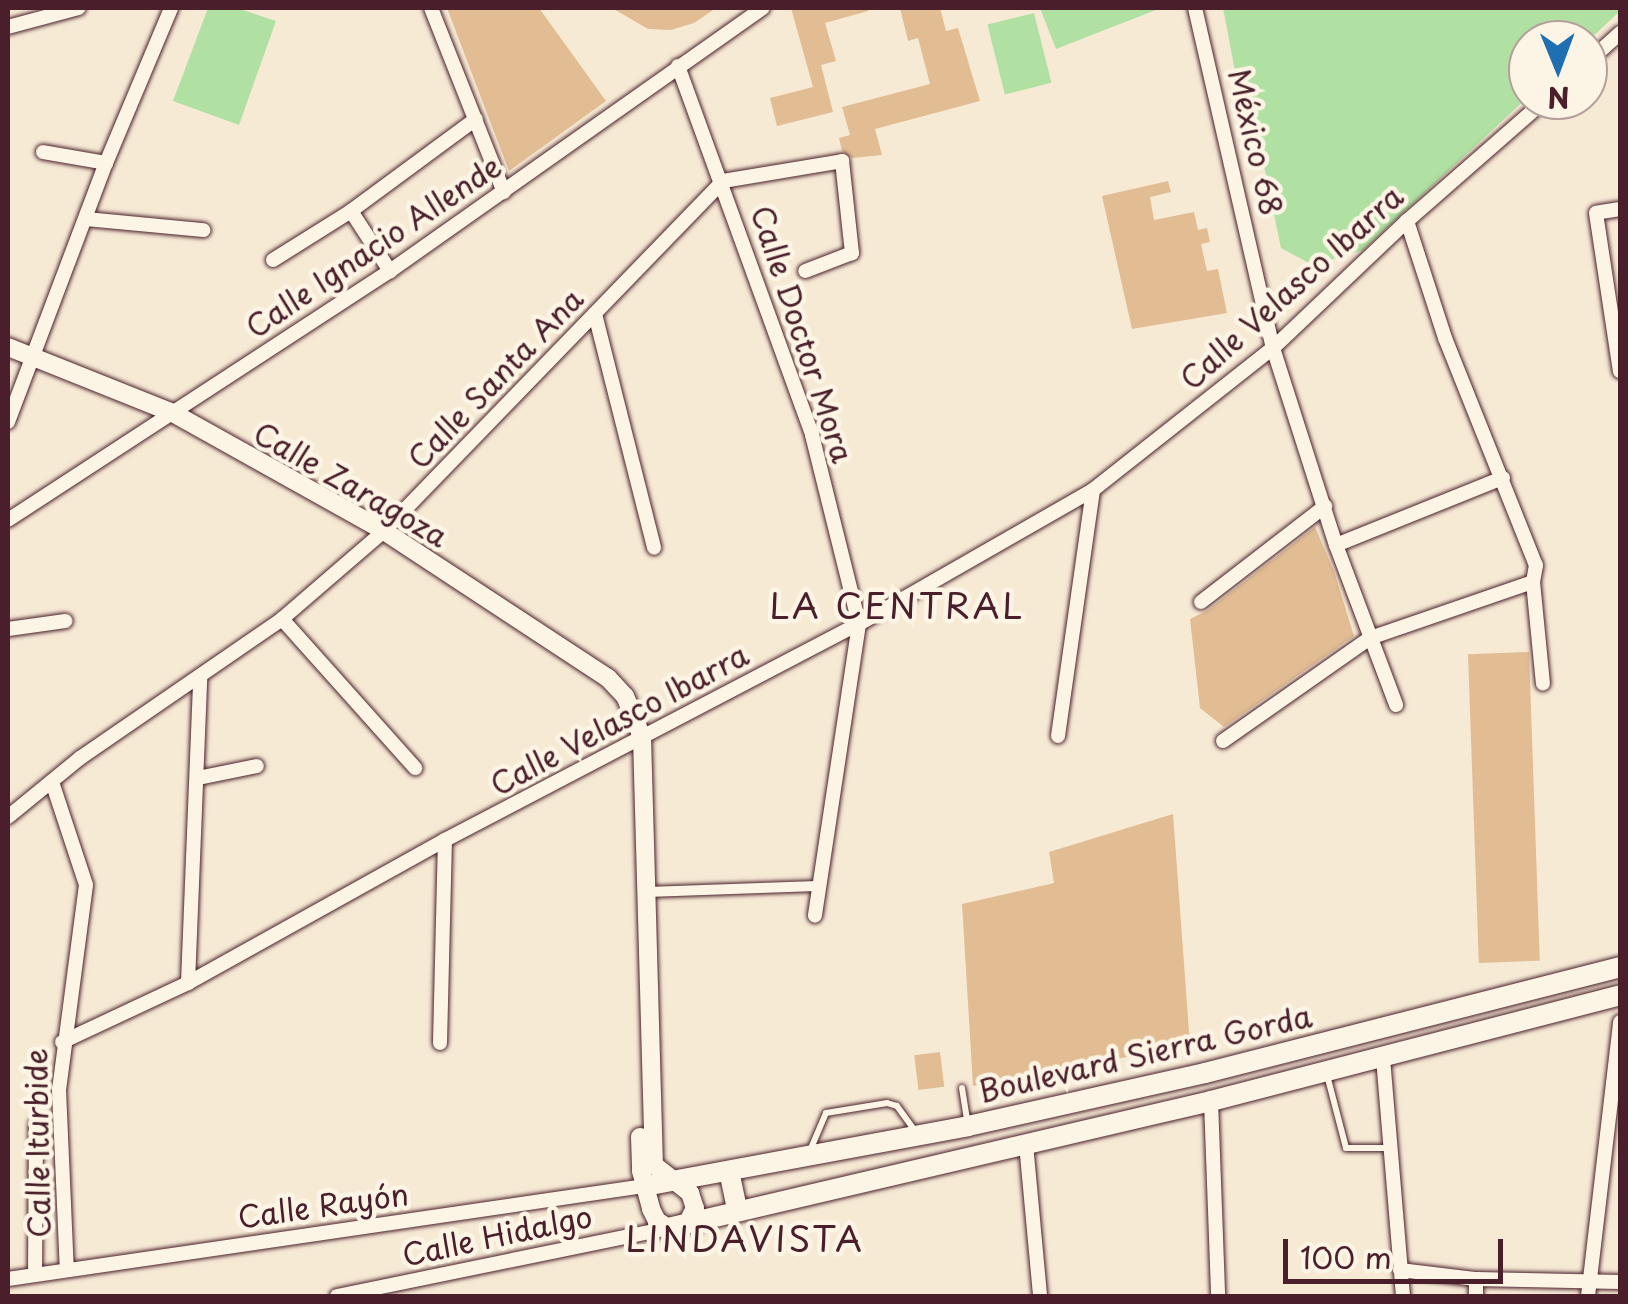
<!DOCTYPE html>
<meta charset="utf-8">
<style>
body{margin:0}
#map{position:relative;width:1628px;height:1304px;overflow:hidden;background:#f7ead5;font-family:"Playpen Sans",sans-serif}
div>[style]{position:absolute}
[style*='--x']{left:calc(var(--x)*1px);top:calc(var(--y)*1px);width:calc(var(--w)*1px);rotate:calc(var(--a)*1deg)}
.green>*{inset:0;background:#b0e1a2;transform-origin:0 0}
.building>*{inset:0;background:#e2bd93;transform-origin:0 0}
.roads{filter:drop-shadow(0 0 2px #4a1f2b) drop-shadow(0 0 2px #4a1f2b)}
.service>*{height:6px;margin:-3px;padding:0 3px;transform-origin:3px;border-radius:3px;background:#fcf5e5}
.pedestrian>*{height:10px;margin:-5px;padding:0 5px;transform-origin:5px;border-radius:5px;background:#fcf5e5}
.minor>*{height:14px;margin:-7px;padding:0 7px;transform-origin:7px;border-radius:7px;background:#fcf5e5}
.tertiary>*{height:18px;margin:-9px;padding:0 9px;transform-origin:9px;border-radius:9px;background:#fcf5e5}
.secondary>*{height:20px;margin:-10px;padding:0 10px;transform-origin:10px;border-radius:10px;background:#fcf5e5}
span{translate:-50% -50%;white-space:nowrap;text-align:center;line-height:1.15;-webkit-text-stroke:9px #fcf5e5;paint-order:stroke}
.street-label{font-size:30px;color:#4a1f2b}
.quarter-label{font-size:35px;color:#4a1f2b;letter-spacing:2.5px}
.frame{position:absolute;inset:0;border:10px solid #4a1f2b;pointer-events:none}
.north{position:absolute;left:1508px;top:20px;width:100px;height:100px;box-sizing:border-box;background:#fcf5e5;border:2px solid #b59f9b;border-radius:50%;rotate:179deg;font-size:28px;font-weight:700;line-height:40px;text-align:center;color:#4a1f2b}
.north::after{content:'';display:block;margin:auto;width:35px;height:45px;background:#1f6fb2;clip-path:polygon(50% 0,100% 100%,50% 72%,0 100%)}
.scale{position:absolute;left:1283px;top:1239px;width:220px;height:45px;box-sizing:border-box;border:5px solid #4a1f2b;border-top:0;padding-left:12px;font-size:30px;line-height:35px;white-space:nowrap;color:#4a1f2b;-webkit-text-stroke:8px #fcf5e5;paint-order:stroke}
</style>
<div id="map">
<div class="green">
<div style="clip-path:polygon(208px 8px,237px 8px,276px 21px,239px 125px,173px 101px)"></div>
<div style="clip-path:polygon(1040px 8px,1161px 8px,1056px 49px)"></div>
<div style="clip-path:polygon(1223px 8px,1620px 8px,1620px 11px,1588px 41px,1528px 40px,1528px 97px,1363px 250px,1320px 263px,1307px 262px,1281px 248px,1256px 128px,1246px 129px)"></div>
<div style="left:1034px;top:13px;width:72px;height:48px;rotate:76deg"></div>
</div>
<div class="building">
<div style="clip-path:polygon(447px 8px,539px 8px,606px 101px,509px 171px)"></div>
<div style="clip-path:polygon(612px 8px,716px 8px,694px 23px,671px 30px,648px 29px)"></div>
<div style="clip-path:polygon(791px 8px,868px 8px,868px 11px,825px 23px,836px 61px,821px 65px,833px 112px,777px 126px,770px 98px,813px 87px)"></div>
<div style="clip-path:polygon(900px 8px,940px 8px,946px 31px,958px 28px,980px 101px,875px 129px,882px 155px,852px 158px,842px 151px,839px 138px,850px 135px,842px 107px,930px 84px,918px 38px,908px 41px)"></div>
<div style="clip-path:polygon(1168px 181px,1171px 192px,1150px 197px,1154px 220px,1194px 212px,1198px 230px,1207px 228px,1210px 242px,1201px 244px,1207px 271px,1218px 269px,1227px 313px,1132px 329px,1102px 196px)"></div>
<div style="clip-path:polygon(1315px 527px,1334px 571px,1354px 636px,1224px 727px,1200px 708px,1190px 619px,1208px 610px)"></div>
<div style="left:1529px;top:652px;width:309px;height:61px;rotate:88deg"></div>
<div style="clip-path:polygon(1173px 814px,1190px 1045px,973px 1086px,962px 904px,1054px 883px,1049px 852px)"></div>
<div style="left:940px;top:1052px;width:35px;height:26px;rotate:83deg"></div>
</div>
<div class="roads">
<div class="service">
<div style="--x:1327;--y:1075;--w:75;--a:75.4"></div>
<div style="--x:1346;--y:1148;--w:42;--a:0"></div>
<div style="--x:962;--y:1088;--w:33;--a:81"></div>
<div style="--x:809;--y:1153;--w:43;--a:-67"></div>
<div style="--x:826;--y:1113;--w:62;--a:-9.3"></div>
<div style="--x:887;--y:1103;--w:10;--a:17"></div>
<div style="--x:897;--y:1106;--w:32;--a:54"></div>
</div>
<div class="pedestrian">
<div style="--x:645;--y:892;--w:174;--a:-2"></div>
</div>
<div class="minor">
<div style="--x:431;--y:8;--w:198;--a:68.4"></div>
<div style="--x:1195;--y:8;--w:349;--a:77.1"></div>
<div style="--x:1273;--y:348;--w:207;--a:72.3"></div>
<div style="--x:1336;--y:545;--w:171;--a:69.4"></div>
<div style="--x:8;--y:27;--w:73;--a:-15"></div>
<div style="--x:1588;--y:62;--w:43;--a:-42.2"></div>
<div style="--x:678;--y:66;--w:393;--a:70"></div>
<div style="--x:812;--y:435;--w:195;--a:76"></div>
<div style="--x:859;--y:624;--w:295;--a:98.6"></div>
<div style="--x:43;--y:152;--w:64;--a:9.9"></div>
<div style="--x:1620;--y:209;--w:24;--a:171"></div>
<div style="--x:1596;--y:213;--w:160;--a:81.4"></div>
<div style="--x:351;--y:211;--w:72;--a:57"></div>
<div style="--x:86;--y:219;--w:118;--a:5.4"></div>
<div style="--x:1407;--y:221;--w:123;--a:72"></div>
<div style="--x:1445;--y:338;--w:245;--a:68.2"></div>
<div style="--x:1536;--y:565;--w:17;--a:100"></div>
<div style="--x:1533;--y:582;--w:102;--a:84.4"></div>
<div style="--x:273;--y:260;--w:92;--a:-32.1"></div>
<div style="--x:351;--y:211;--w:155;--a:-36.4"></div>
<div style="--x:595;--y:314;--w:241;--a:75.8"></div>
<div style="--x:8;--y:422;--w:277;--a:-69.3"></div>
<div style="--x:106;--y:163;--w:168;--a:-67.2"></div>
<div style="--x:8;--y:520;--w:456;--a:-33.1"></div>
<div style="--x:390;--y:271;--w:456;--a:-35.2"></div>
<div style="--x:1336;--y:545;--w:180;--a:-21.9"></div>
<div style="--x:1201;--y:602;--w:157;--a:-37.7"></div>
<div style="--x:282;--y:619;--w:200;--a:48.2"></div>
<div style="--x:8;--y:629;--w:58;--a:-8"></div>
<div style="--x:1058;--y:736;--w:248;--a:-81.9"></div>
<div style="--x:1223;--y:741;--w:179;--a:-35"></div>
<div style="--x:1370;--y:638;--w:172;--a:-19"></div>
<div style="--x:198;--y:778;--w:60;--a:-11.5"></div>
<div style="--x:52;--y:782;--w:108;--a:71.7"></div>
<div style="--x:86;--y:885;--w:207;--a:97.5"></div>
<div style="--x:59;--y:1090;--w:180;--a:87.5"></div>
<div style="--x:8;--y:817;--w:93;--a:-39.3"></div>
<div style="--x:80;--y:758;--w:245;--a:-34.5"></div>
<div style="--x:282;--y:619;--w:135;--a:-40.8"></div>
<div style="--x:384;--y:531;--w:487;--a:-45.9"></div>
<div style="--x:723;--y:181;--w:121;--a:-9.5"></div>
<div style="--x:842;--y:161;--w:93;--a:83.8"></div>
<div style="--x:852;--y:253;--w:50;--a:159"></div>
<div style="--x:188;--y:983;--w:305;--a:-87.7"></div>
<div style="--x:62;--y:1042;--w:139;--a:-25.1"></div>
<div style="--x:188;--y:983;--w:294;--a:-29.1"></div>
<div style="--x:445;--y:840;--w:467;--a:-27.6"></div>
<div style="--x:859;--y:624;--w:270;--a:-29.8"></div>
<div style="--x:1093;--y:490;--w:229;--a:-38.3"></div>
<div style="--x:1273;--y:348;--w:185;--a:-43.5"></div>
<div style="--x:1407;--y:221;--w:184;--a:-41.2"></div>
<div style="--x:440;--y:1043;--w:203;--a:-88.6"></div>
<div style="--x:1383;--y:1058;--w:239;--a:85.2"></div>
<div style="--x:1211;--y:1101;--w:195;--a:87.9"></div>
<div style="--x:1026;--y:1144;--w:153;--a:84.7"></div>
<div style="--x:1400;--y:1270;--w:77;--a:6.8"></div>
<div style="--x:1476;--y:1279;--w:144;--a:1.2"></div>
<div style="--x:35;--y:1274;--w:150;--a:-89.6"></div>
<div style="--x:8;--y:1279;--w:644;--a:-8.31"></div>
<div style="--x:337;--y:1296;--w:338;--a:-11.6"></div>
<div style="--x:1476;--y:1296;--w:17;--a:-90"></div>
<div style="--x:1588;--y:1296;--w:276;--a:-83.3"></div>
</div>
<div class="tertiary">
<div style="--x:8;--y:347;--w:178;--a:21.8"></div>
<div style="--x:173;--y:413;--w:242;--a:29.2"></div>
<div style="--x:384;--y:531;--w:268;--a:33.3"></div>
<div style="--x:608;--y:678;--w:25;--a:47"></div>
<div style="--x:625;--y:696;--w:44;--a:67.5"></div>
<div style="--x:642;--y:737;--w:428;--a:88.4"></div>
<div style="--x:654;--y:1165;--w:46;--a:37.9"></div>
<div style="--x:690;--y:1193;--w:16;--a:72"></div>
<div style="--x:695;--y:1208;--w:16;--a:117"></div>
<div style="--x:640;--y:1137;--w:34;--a:88"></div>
<div style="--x:641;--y:1171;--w:39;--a:75"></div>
<div style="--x:651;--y:1209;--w:13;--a:63"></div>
<div style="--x:657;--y:1221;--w:13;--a:32"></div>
</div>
<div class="secondary">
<div style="--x:729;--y:1171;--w:40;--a:78"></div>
<div style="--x:645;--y:1186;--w:329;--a:-10.5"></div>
<div style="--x:968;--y:1126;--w:243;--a:-12.6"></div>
<div style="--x:1205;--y:1073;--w:428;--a:-14.3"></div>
<div style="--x:668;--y:1228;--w:558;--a:-13.16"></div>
<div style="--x:1211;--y:1101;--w:423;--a:-14.5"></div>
</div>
</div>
<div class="street-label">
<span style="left:1256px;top:142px;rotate:77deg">México 68</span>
<span style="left:373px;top:246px;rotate:-34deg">Calle Ignacio Allende</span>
<span style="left:1291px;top:287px;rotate:-42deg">Calle Velasco Ibarra</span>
<span style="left:803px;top:334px;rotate:72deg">Calle Doctor Mora</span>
<span style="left:495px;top:378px;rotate:-46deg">Calle Santa Ana</span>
<span style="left:351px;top:484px;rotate:30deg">Calle Zaragoza</span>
<span style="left:619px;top:719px;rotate:-28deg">Calle Velasco Ibarra</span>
<span style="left:1145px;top:1053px;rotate:-13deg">Boulevard Sierra Gorda</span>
<span style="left:37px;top:1143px;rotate:-91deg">Calle Iturbide</span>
<span style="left:323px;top:1205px;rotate:-8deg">Calle Rayón</span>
<span style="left:497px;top:1235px;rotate:-12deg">Calle Hidalgo</span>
</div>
<div class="quarter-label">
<span style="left:897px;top:605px">LA CENTRAL</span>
<span style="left:745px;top:1238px">LINDAVISTA</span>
</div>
<div class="frame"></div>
<div class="north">N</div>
<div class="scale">100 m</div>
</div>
